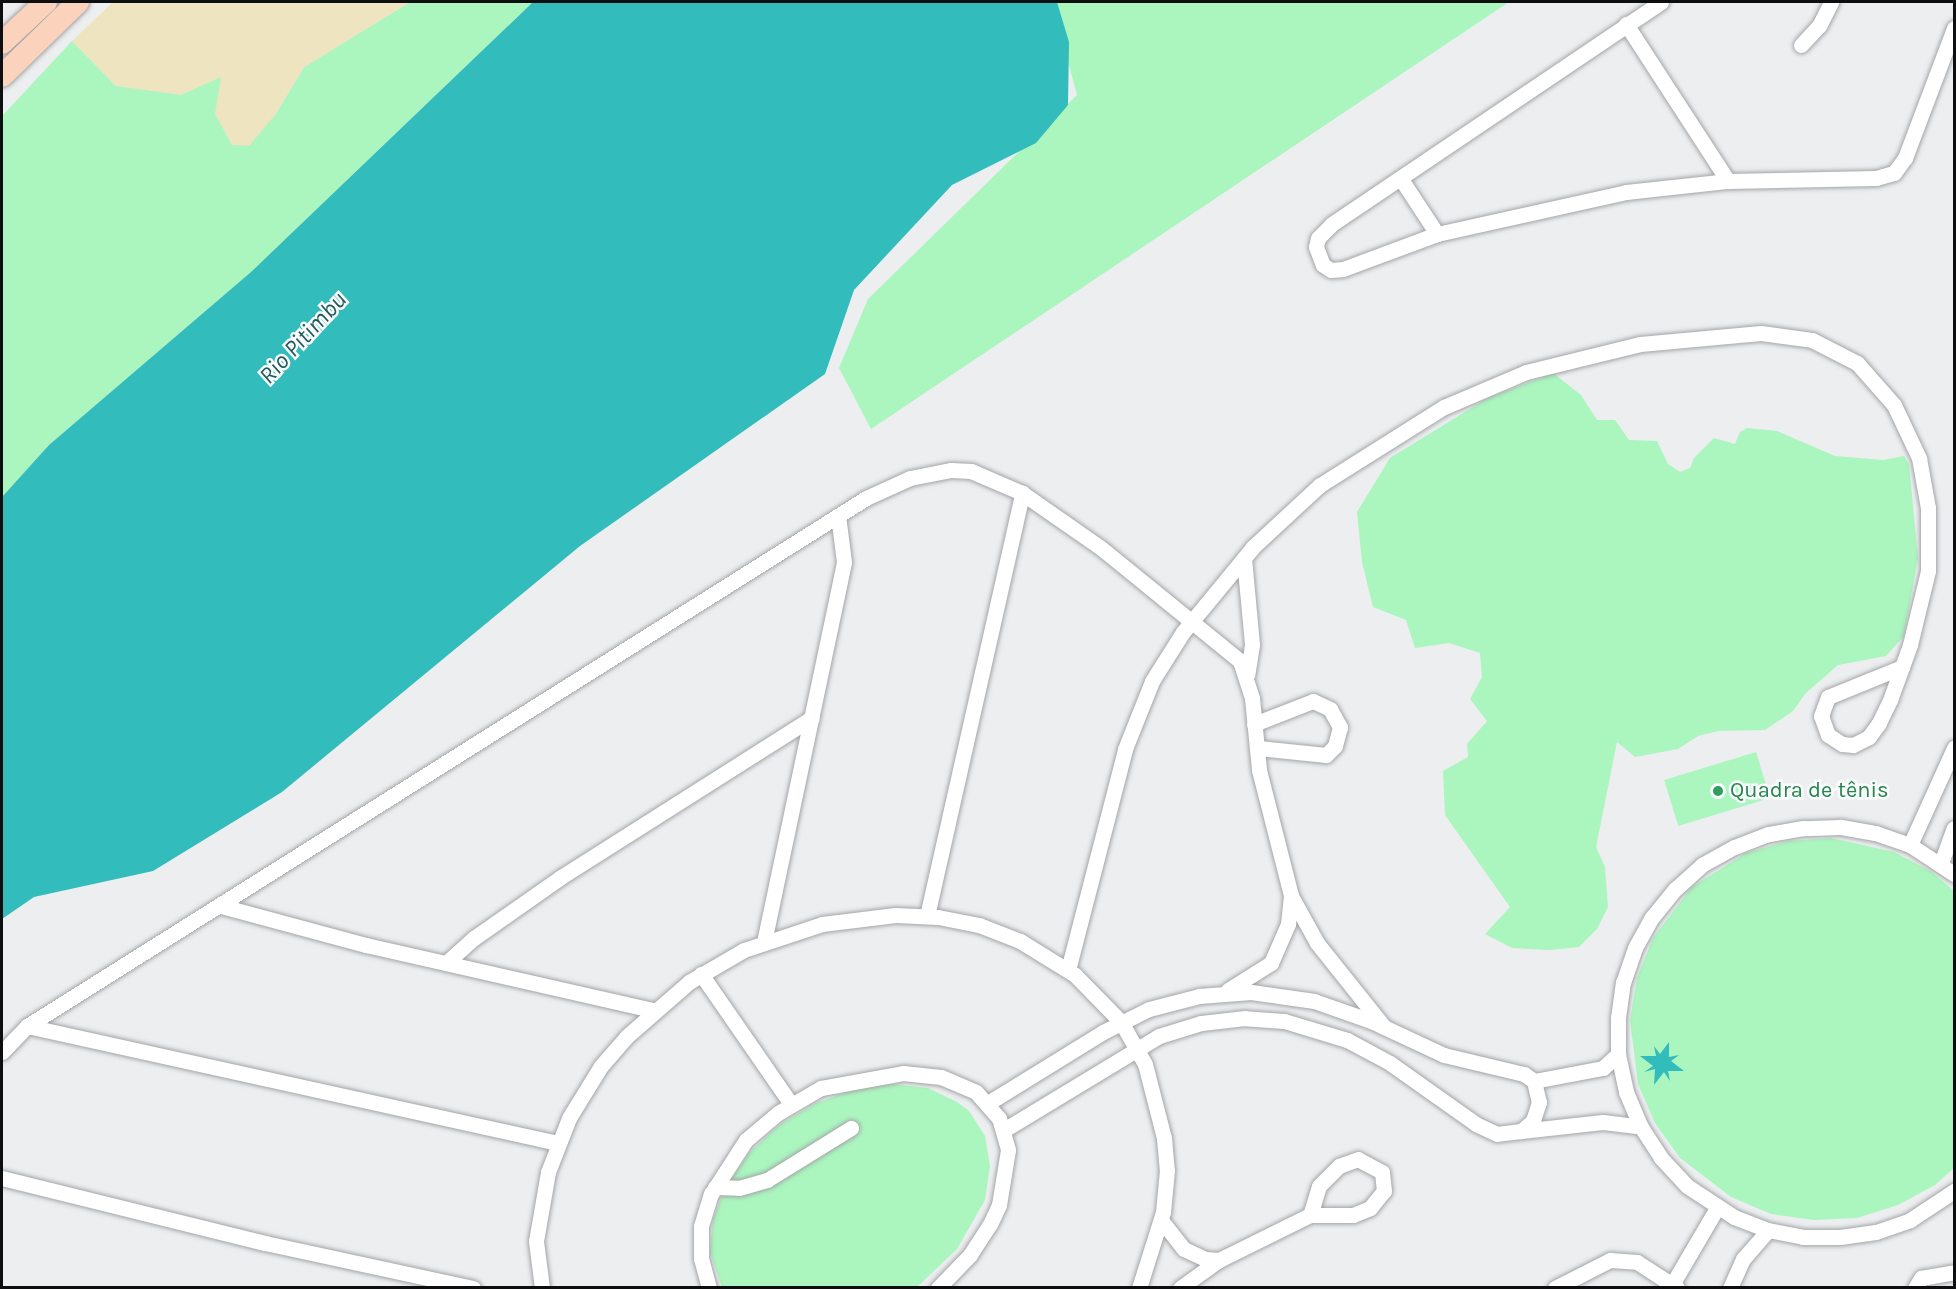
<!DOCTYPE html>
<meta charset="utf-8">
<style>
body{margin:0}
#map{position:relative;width:1956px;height:1289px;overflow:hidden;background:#eceef0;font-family:Karla,sans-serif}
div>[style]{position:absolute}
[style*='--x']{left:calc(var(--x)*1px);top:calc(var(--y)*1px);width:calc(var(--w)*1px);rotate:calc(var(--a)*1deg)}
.green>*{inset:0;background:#abf5bf;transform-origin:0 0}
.sand>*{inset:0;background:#eee4bf}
.water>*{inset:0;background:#32bcbc}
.roads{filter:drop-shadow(0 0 2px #a3a5a7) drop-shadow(0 0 2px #a3a5a7)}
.minor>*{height:15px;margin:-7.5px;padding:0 7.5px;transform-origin:7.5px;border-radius:7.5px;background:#fff}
.primary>*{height:22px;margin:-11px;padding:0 11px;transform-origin:11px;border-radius:11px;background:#fbd2bb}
.dots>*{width:16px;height:16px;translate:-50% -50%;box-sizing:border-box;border:3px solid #f9fbfd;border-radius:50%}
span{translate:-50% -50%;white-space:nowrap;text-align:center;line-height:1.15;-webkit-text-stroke:5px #f9fbfd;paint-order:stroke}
.leisure-label{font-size:22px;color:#27864d}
.left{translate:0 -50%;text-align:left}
.water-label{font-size:24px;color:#245a5a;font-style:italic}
.frame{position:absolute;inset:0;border:3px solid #0d0e0f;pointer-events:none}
</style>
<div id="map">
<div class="green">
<div style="clip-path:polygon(410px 2px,533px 2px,251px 272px,49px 445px,2px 497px,2px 116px,72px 41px,116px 86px,221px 76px,275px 115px,304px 67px)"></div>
<div style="clip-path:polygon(1052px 2px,1509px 2px,871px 429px,839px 368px,868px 299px,1077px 95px)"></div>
<div style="clip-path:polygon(1553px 373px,1581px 395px,1597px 420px,1615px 420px,1629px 440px,1657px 441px,1668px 464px,1680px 472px,1690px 468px,1694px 458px,1714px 438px,1735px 444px,1740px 432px,1747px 428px,1777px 431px,1835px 456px,1883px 460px,1904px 456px,1909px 464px,1918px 558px,1904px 636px,1886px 656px,1838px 665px,1805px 694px,1793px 711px,1765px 730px,1718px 731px,1698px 736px,1678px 749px,1635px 757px,1617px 742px,1596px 847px,1605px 867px,1608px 907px,1597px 929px,1579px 947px,1550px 950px,1512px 948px,1485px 934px,1510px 907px,1445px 815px,1443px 771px,1468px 757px,1467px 744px,1487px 721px,1470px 699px,1482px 677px,1480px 653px,1449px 643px,1415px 648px,1406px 620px,1373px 607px,1362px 562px,1357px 512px,1390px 458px,1486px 399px)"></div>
<div style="left:1756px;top:752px;width:48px;height:96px;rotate:73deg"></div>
<div style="clip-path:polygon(1831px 838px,1894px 852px,1932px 872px,1954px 891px,1954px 1168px,1935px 1185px,1898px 1205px,1857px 1218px,1814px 1220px,1771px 1214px,1731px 1197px,1680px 1158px,1655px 1123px,1638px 1084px,1630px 1020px,1637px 978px,1653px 938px,1692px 887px,1746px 853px,1788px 841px)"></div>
<div style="clip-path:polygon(893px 1084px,928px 1088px,957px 1102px,969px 1111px,985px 1136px,990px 1166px,985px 1200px,957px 1249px,917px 1287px,722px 1288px,710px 1252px,713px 1219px,726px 1186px,749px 1153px,779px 1125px,816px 1103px,855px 1089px)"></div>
</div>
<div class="sand">
<div style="clip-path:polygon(113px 2px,410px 2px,304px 67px,275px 115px,249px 146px,232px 145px,215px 114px,221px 77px,181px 95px,116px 86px,72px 41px)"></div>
</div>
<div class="water">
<div style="clip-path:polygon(533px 2px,1057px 2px,1069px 42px,1068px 105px,1036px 143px,952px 185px,854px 290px,825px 374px,580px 546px,282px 792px,153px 871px,34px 897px,2px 919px,2px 497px,49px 445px,251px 272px)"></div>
<div style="clip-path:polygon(1669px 1042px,1669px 1057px,1679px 1055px,1671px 1061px,1684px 1071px,1668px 1071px,1670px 1081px,1664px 1072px,1654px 1085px,1655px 1069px,1644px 1072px,1653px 1066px,1640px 1056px,1656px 1056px,1654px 1046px,1660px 1054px)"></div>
</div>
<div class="roads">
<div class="minor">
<div style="--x:1661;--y:2;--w:398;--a:146"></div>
<div style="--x:1331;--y:225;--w:18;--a:135"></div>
<div style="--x:1318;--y:238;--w:9;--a:103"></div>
<div style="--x:1316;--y:247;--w:19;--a:69"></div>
<div style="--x:1323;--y:265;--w:9;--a:32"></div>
<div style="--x:1331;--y:270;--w:12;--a:-5"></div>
<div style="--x:1343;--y:269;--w:100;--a:-20.4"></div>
<div style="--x:1437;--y:234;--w:194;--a:-12.5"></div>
<div style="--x:1626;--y:192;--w:103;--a:-6.2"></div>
<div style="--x:1728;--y:181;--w:148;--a:-1.2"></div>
<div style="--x:1876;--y:178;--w:19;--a:-16"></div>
<div style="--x:1894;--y:173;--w:19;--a:-54"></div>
<div style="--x:1905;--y:158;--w:139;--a:-69.3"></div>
<div style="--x:1626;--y:24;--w:187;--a:57"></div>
<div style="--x:1801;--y:45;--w:26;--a:-47"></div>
<div style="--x:1819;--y:26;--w:27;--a:-63"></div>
<div style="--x:1401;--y:179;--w:66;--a:56.8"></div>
<div style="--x:1244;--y:558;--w:87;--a:84.7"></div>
<div style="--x:1252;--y:645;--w:30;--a:99"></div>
<div style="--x:1254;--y:724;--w:63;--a:-21.3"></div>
<div style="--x:1313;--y:701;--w:19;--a:25"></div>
<div style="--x:1330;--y:709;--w:21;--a:61"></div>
<div style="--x:1340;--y:727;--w:20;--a:105"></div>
<div style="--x:1335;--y:746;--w:13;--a:135"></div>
<div style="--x:1326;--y:755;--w:68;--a:-174.1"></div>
<div style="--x:1910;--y:845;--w:107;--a:-65.6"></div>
<div style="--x:1941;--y:863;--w:37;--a:-70"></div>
<div style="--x:1954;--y:874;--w:53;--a:-146.6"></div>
<div style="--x:1910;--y:845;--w:37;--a:-161"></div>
<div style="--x:1875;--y:833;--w:36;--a:-170"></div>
<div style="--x:1840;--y:827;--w:37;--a:178"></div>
<div style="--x:1803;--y:828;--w:36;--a:170"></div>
<div style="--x:1768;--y:834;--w:36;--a:159"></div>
<div style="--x:1734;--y:847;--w:37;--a:151"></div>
<div style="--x:1702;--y:865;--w:36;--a:138"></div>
<div style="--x:1675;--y:889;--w:36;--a:129"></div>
<div style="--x:1652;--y:917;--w:35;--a:119"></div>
<div style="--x:1635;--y:948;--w:36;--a:109"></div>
<div style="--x:1623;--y:982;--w:36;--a:98"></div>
<div style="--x:1618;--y:1018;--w:36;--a:90"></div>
<div style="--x:1618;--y:1054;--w:39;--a:78"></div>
<div style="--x:1626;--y:1092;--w:38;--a:67"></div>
<div style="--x:1641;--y:1127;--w:37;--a:57"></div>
<div style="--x:1661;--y:1158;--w:38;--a:47"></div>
<div style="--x:1687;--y:1186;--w:56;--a:33.4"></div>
<div style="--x:1734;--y:1217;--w:36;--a:21"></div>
<div style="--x:1768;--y:1230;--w:36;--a:11"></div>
<div style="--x:1803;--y:1237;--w:37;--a:0"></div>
<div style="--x:1840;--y:1237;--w:36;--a:-8"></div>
<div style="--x:1876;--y:1232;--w:36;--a:-19"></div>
<div style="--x:1910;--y:1220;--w:53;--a:-33.4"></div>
<div style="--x:221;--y:906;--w:150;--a:15.1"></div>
<div style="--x:366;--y:945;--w:293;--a:12.8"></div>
<div style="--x:927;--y:916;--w:434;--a:-77.3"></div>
<div style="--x:764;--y:942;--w:388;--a:-78.1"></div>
<div style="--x:844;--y:562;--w:47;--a:-97.3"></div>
<div style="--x:446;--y:963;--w:38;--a:-42"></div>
<div style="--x:474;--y:938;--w:106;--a:-35"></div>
<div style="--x:561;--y:877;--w:297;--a:-32.4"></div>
<div style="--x:1068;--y:970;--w:228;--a:-75.5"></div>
<div style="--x:1125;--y:749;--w:73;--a:-68.3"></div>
<div style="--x:1152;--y:681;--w:58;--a:-57.7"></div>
<div style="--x:1183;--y:632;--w:110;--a:-50.5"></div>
<div style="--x:1253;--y:547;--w:91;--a:-42.8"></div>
<div style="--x:1320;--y:485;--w:146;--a:-32.2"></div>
<div style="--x:1444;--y:407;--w:89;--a:-23.1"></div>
<div style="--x:1526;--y:372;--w:117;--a:-13.8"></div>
<div style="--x:1640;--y:344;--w:121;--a:-5.2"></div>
<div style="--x:1761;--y:333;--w:51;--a:7.8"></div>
<div style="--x:1812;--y:340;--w:51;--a:27.1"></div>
<div style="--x:1857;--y:363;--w:56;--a:48.6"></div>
<div style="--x:1894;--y:405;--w:59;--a:64.7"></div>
<div style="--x:1919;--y:458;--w:51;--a:79.8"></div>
<div style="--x:1928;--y:508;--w:63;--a:90"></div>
<div style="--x:1928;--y:571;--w:76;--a:103.7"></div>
<div style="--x:1910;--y:645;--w:23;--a:110"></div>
<div style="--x:1902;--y:667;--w:33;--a:110"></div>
<div style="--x:1891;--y:698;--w:28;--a:116"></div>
<div style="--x:1879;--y:723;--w:17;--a:126"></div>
<div style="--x:1869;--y:737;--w:18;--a:153"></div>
<div style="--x:1853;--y:745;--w:11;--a:-175"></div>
<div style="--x:1842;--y:744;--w:17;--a:-147"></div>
<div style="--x:1828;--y:735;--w:20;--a:-110"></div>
<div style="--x:1821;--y:716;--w:20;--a:-70"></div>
<div style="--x:1828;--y:697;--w:80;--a:-22.1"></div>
<div style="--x:701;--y:974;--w:158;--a:55.3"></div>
<div style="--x:1228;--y:990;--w:51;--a:-32.1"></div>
<div style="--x:1271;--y:963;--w:43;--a:-66.4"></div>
<div style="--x:1288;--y:924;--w:28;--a:-84"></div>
<div style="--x:27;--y:1026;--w:544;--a:12.43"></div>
<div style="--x:2;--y:1052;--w:36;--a:-46"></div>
<div style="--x:27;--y:1026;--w:991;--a:-32.18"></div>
<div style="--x:866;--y:498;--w:48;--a:-24.4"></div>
<div style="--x:910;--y:478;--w:42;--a:-11"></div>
<div style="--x:951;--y:470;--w:20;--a:3"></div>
<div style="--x:971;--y:471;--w:56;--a:23.3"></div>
<div style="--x:1022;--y:493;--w:96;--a:34.8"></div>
<div style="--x:1101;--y:548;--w:179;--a:39.1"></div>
<div style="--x:1240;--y:661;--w:39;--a:72"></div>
<div style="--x:1252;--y:698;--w:72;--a:84.4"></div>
<div style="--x:1259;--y:770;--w:130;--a:75.7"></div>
<div style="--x:1291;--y:896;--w:54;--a:61"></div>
<div style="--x:1317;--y:943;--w:107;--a:51.4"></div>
<div style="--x:1534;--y:1081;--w:70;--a:-10.7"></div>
<div style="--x:1603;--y:1068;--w:21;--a:-43"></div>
<div style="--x:988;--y:1103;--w:135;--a:-31.7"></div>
<div style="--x:1103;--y:1032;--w:51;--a:-26.6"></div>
<div style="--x:1149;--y:1009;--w:52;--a:-14.6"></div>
<div style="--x:1199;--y:996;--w:52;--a:-4.4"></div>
<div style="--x:1251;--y:992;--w:64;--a:8.1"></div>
<div style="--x:1314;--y:1001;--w:60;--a:19.3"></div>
<div style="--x:1371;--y:1021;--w:81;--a:25"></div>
<div style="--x:1444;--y:1055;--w:82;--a:13.4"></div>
<div style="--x:1524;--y:1074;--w:12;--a:35"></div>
<div style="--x:1534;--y:1081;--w:22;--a:77"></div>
<div style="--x:1539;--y:1102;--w:20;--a:108"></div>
<div style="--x:1533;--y:1121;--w:16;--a:140"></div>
<div style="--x:1521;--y:1131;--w:24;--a:173"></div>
<div style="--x:1497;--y:1134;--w:23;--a:-155"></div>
<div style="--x:1476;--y:1124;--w:105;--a:-144.7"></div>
<div style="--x:1390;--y:1063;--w:49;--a:-151.9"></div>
<div style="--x:1347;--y:1040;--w:66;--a:-163.2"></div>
<div style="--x:1284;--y:1021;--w:39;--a:-176"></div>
<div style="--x:1245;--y:1018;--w:44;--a:173.5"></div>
<div style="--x:1201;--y:1023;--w:44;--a:162.8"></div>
<div style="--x:1159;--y:1036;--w:181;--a:148.8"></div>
<div style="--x:1521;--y:1131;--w:82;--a:-6.3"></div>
<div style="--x:1603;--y:1122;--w:38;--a:7"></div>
<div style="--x:2;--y:1178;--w:271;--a:13.9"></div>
<div style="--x:265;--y:1243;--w:213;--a:12.2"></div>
<div style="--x:715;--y:1187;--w:24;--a:2"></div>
<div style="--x:739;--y:1188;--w:29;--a:-16"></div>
<div style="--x:767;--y:1180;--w:99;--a:-31.8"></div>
<div style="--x:1161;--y:1220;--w:37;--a:52"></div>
<div style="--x:1184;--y:1249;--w:23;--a:25"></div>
<div style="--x:1205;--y:1259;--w:14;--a:4"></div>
<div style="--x:542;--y:1288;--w:47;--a:-97.3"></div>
<div style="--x:536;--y:1241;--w:70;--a:-80.1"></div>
<div style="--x:548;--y:1172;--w:58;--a:-68.7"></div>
<div style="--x:569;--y:1118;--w:61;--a:-58.4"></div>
<div style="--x:601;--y:1066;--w:38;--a:-49"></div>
<div style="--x:626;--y:1037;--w:84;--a:-41.1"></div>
<div style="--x:689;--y:982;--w:64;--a:-30.2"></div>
<div style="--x:744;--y:950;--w:82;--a:-18.4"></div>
<div style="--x:822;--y:924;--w:74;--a:-7"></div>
<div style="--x:895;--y:915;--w:43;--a:2.7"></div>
<div style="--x:938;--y:917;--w:42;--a:11"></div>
<div style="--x:979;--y:925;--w:44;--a:21.3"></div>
<div style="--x:1020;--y:941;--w:65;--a:31.7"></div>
<div style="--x:1075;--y:975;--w:66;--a:45.6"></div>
<div style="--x:1121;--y:1022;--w:48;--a:60.3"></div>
<div style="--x:1145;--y:1064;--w:76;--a:75.6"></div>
<div style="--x:1164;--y:1138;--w:32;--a:85"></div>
<div style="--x:1167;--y:1170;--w:42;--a:95.4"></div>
<div style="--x:1163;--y:1212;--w:80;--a:107.5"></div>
<div style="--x:709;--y:1288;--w:30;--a:-105"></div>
<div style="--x:701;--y:1259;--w:33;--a:-90"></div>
<div style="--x:701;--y:1226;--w:34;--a:-73"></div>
<div style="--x:711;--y:1194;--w:64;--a:-57.1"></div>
<div style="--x:746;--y:1140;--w:42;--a:-40.2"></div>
<div style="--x:778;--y:1113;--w:50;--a:-30.2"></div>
<div style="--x:821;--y:1088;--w:83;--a:-10.4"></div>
<div style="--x:903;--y:1073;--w:38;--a:6"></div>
<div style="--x:941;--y:1077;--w:38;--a:23"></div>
<div style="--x:976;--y:1092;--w:35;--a:49"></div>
<div style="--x:999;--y:1118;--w:33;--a:74"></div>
<div style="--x:1008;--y:1150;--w:56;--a:99.3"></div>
<div style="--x:999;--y:1205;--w:21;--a:115"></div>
<div style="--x:990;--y:1224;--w:37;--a:123"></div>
<div style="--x:970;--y:1255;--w:46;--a:134.1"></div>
<div style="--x:1180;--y:1288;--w:48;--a:-35.7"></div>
<div style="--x:1219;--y:1260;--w:102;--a:-26.3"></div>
<div style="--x:1310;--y:1215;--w:43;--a:0"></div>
<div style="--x:1353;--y:1215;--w:18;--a:-22"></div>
<div style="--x:1370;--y:1208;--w:22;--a:-51"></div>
<div style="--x:1384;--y:1191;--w:19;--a:-96"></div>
<div style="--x:1382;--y:1172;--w:27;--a:-152"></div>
<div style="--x:1358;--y:1159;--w:20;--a:160"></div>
<div style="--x:1339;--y:1166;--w:28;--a:135"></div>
<div style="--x:1319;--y:1186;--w:30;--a:107"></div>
<div style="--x:1555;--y:1288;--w:62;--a:-27"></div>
<div style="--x:1610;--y:1260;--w:27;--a:4"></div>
<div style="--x:1637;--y:1262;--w:48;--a:33"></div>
<div style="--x:1670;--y:1288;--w:93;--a:-59.6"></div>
<div style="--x:1730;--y:1288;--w:32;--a:-66"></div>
<div style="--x:1743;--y:1259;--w:38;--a:-49"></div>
<div style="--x:1915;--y:1288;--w:12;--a:-59"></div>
<div style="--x:1921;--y:1278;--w:34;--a:-10"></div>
</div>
<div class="primary">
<div style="--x:2;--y:43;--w:60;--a:-43"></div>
<div style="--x:2;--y:76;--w:106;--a:-44.2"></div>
</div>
</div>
<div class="dots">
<div style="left:1718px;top:791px;background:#2e9e5b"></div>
</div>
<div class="leisure-label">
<span class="left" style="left:1730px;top:791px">Quadra de tênis</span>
</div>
<div class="water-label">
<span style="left:303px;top:338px;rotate:-47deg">Rio Pitimbu</span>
</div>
<div class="frame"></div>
</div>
